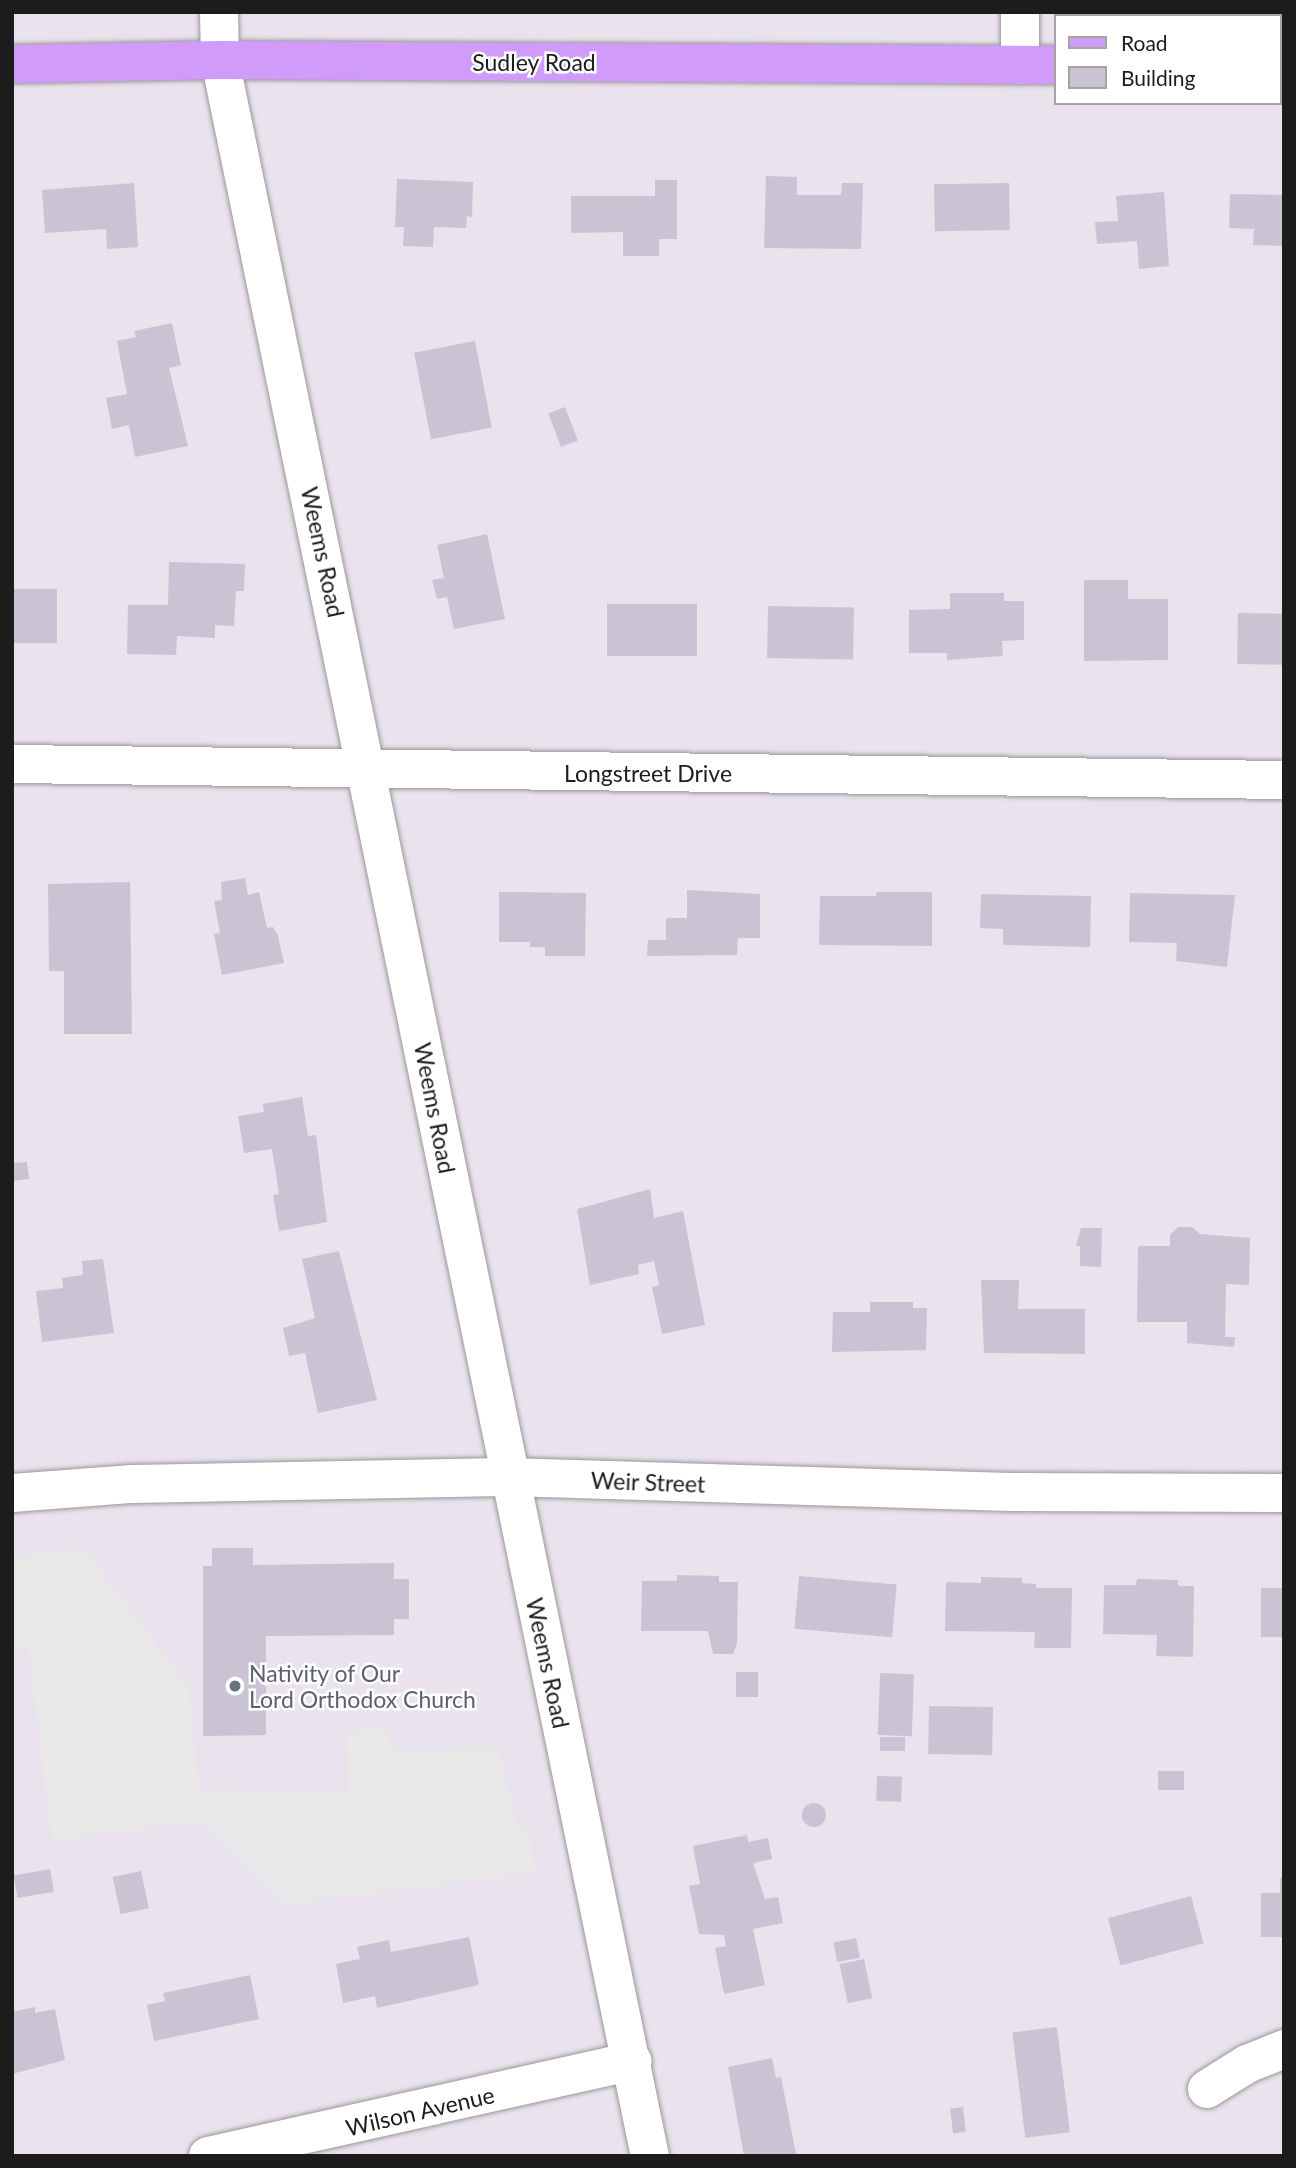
<!DOCTYPE html>
<style>
body{margin:0}
#map{position:relative;width:1296px;height:2168px;overflow:hidden;background:#eae2ed;font-family:Lato,sans-serif}
div>[style]{position:absolute}
[style*='--x']{left:calc(var(--x)*1px);top:calc(var(--y)*1px);width:calc(var(--w)*1px);rotate:calc(var(--a)*1deg)}
.parking>*{inset:0;background:#e8e8e8}
.building>*{inset:0;background:#cac3d4;transform-origin:0 0}
.round{border-radius:50%}
.roads{filter:drop-shadow(0 0 2px #999) drop-shadow(0 0 2px #999)}
.minor>*{height:38px;margin:-19px;padding:0 19px;transform-origin:19px;border-radius:19px;background:#fff}
.primary>*{height:38px;margin:-19px;padding:0 19px;transform-origin:19px;border-radius:19px;background:#d09bf9}
.dots>*{width:19px;height:19px;translate:-50% -50%;box-sizing:border-box;border:4px solid #fff;border-radius:50%}
span{translate:-50% -50%;white-space:nowrap;text-align:center;line-height:1.15;-webkit-text-stroke:5px #fff;paint-order:stroke}
.street-label{font-size:23px;color:#1c1c1c}
.worship-label{font-size:23px;color:#5b616d}
.left{translate:0 -50%;text-align:left}
.frame{position:absolute;inset:0;border:14px solid #1c1c1c;pointer-events:none}
.legend{position:absolute;left:1054px;top:14px;width:228px;height:91px;box-sizing:border-box;background:#fff;border:2px solid #a4a4a4;margin:0;padding:9px 12px;list-style:none;font-size:21px;color:#1c1c1c}
.legend li{display:flex;align-items:center;gap:14px;height:35px}
.legend b{width:35px;border:2px solid #a4a4a4}
</style>
<div id="map">
<div class="parking">
<div style="clip-path:polygon(84px 1549px,188px 1686px,199px 1789px,349px 1793px,347px 1733px,388px 1729px,391px 1749px,498px 1748px,518px 1829px,529px 1828px,535px 1872px,287px 1904px,203px 1821px,52px 1840px,28px 1646px,12px 1648px,12px 1558px)"></div>
</div>
<div class="building">
<div style="clip-path:polygon(766px 176px,797px 177px,797px 195px,841px 195px,842px 183px,863px 183px,861px 249px,764px 248px)"></div>
<div style="clip-path:polygon(397px 179px,473px 182px,472px 217px,467px 216px,466px 228px,434px 227px,433px 247px,403px 246px,404px 227px,395px 227px)"></div>
<div style="clip-path:polygon(655px 180px,677px 180px,677px 239px,659px 239px,659px 256px,623px 256px,623px 232px,571px 233px,571px 196px,655px 196px)"></div>
<div style="clip-path:polygon(134px 183px,138px 247px,107px 249px,106px 229px,45px 233px,42px 190px)"></div>
<div style="left:1009px;top:183px;width:47px;height:75px;rotate:89deg"></div>
<div style="clip-path:polygon(1164px 192px,1169px 266px,1139px 269px,1137px 241px,1097px 244px,1095px 222px,1118px 221px,1116px 196px)"></div>
<div style="clip-path:polygon(1230px 194px,1284px 195px,1284px 246px,1253px 245px,1254px 229px,1229px 228px)"></div>
<div style="clip-path:polygon(172px 323px,181px 365px,169px 368px,188px 446px,135px 457px,129px 425px,112px 429px,106px 398px,127px 394px,117px 341px,136px 337px,134px 331px)"></div>
<div style="left:475px;top:341px;width:88px;height:62px;rotate:79deg"></div>
<div style="left:565px;top:407px;width:36px;height:18px;rotate:69deg"></div>
<div style="clip-path:polygon(487px 534px,505px 619px,454px 629px,447px 597px,437px 599px,432px 580px,444px 578px,437px 545px)"></div>
<div style="clip-path:polygon(169px 562px,245px 564px,244px 591px,236px 591px,234px 626px,215px 625px,215px 638px,177px 636px,176px 655px,127px 654px,128px 605px,168px 605px)"></div>
<div style="clip-path:polygon(1084px 580px,1128px 580px,1128px 599px,1168px 599px,1168px 660px,1084px 661px)"></div>
<div style="left:12px;top:589px;width:45px;height:54px"></div>
<div style="clip-path:polygon(950px 593px,1004px 593px,1004px 601px,1024px 601px,1024px 640px,1002px 641px,1003px 656px,947px 660px,947px 653px,909px 653px,909px 610px,950px 609px)"></div>
<div style="left:607px;top:604px;width:90px;height:52px"></div>
<div style="left:768px;top:606px;width:86px;height:52px;rotate:1deg"></div>
<div style="left:1238px;top:613px;width:46px;height:51px;rotate:1deg"></div>
<div style="clip-path:polygon(245px 878px,248px 895px,259px 892px,267px 928px,273px 927px,278px 936px,284px 963px,222px 975px,214px 934px,220px 933px,214px 901px,222px 900px,221px 882px)"></div>
<div style="clip-path:polygon(130px 882px,132px 1034px,64px 1034px,64px 971px,49px 971px,48px 884px)"></div>
<div style="clip-path:polygon(687px 890px,760px 894px,760px 938px,738px 938px,737px 955px,647px 956px,648px 940px,666px 940px,666px 918px,687px 918px)"></div>
<div style="clip-path:polygon(499px 892px,586px 893px,585px 956px,545px 956px,545px 947px,530px 947px,530px 942px,499px 942px)"></div>
<div style="clip-path:polygon(877px 892px,932px 892px,932px 946px,819px 945px,820px 896px,876px 896px)"></div>
<div style="clip-path:polygon(1130px 893px,1235px 895px,1227px 967px,1176px 961px,1177px 943px,1129px 942px)"></div>
<div style="clip-path:polygon(981px 894px,1091px 896px,1090px 947px,1003px 945px,1003px 929px,980px 928px)"></div>
<div style="clip-path:polygon(302px 1097px,308px 1136px,316px 1135px,327px 1222px,279px 1231px,273px 1195px,279px 1194px,272px 1149px,244px 1153px,238px 1116px,264px 1112px,263px 1104px)"></div>
<div style="clip-path:polygon(27px 1162px,29px 1179px,12px 1181px,12px 1163px)"></div>
<div style="clip-path:polygon(650px 1189px,654px 1218px,683px 1211px,705px 1325px,662px 1334px,652px 1287px,659px 1285px,654px 1261px,638px 1265px,639px 1274px,590px 1285px,577px 1209px)"></div>
<div style="clip-path:polygon(1178px 1227px,1192px 1227px,1200px 1234px,1250px 1238px,1249px 1285px,1226px 1284px,1225px 1337px,1235px 1337px,1234px 1347px,1187px 1343px,1187px 1322px,1137px 1322px,1138px 1246px,1170px 1246px,1170px 1235px)"></div>
<div style="clip-path:polygon(1081px 1228px,1102px 1228px,1101px 1267px,1080px 1266px,1080px 1246px,1076px 1246px)"></div>
<div style="clip-path:polygon(339px 1251px,377px 1400px,318px 1413px,305px 1353px,289px 1356px,283px 1328px,315px 1318px,302px 1259px)"></div>
<div style="clip-path:polygon(103px 1259px,114px 1333px,42px 1342px,36px 1291px,63px 1288px,62px 1278px,83px 1275px,82px 1261px)"></div>
<div style="clip-path:polygon(981px 1280px,1019px 1280px,1018px 1309px,1085px 1309px,1085px 1354px,984px 1353px)"></div>
<div style="clip-path:polygon(870px 1302px,913px 1302px,913px 1308px,927px 1308px,926px 1350px,832px 1352px,833px 1312px,870px 1312px)"></div>
<div style="clip-path:polygon(212px 1548px,253px 1548px,253px 1565px,394px 1563px,394px 1579px,409px 1579px,409px 1619px,394px 1619px,394px 1635px,266px 1636px,266px 1735px,203px 1736px,203px 1566px,212px 1566px)"></div>
<div style="clip-path:polygon(677px 1575px,719px 1576px,719px 1582px,738px 1582px,737px 1643px,733px 1654px,713px 1654px,708px 1631px,641px 1631px,642px 1581px,677px 1581px)"></div>
<div style="left:799px;top:1576px;width:98px;height:53px;rotate:5deg"></div>
<div style="clip-path:polygon(981px 1577px,1022px 1578px,1022px 1583px,1036px 1584px,1036px 1588px,1072px 1588px,1071px 1648px,1034px 1648px,1035px 1632px,945px 1631px,946px 1582px,981px 1583px)"></div>
<div style="clip-path:polygon(1137px 1579px,1178px 1580px,1178px 1586px,1194px 1586px,1193px 1657px,1156px 1656px,1157px 1635px,1103px 1634px,1104px 1585px,1136px 1585px)"></div>
<div style="left:1261px;top:1588px;width:23px;height:49px"></div>
<div style="left:736px;top:1672px;width:22px;height:25px"></div>
<div style="left:880px;top:1673px;width:34px;height:62px;rotate:2deg"></div>
<div style="left:929px;top:1706px;width:64px;height:48px;rotate:1deg"></div>
<div style="left:880px;top:1737px;width:25px;height:14px"></div>
<div style="left:1184px;top:1771px;width:19px;height:26px;rotate:90deg"></div>
<div style="left:877px;top:1776px;width:25px;height:25px;rotate:2deg"></div>
<div class="round" style="left:802px;top:1803px;width:24px;height:24px"></div>
<div style="clip-path:polygon(747px 1835px,748px 1842px,768px 1838px,772px 1859px,753px 1863px,765px 1899px,778px 1897px,783px 1923px,753px 1929px,765px 1985px,724px 1994px,715px 1948px,726px 1946px,724px 1935px,699px 1934px,689px 1886px,700px 1884px,693px 1846px)"></div>
<div style="left:50px;top:1869px;width:23px;height:37px;rotate:80deg"></div>
<div style="left:141px;top:1871px;width:38px;height:29px;rotate:78deg"></div>
<div style="clip-path:polygon(1280px 1878px,1284px 1878px,1284px 1937px,1261px 1937px,1261px 1893px,1280px 1893px)"></div>
<div style="left:1191px;top:1896px;width:49px;height:86px;rotate:75deg"></div>
<div style="clip-path:polygon(469px 1937px,479px 1985px,377px 2008px,375px 1996px,343px 2003px,336px 1964px,360px 1959px,357px 1947px,389px 1940px,391px 1952px)"></div>
<div style="left:856px;top:1938px;width:20px;height:23px;rotate:79deg"></div>
<div style="left:864px;top:1959px;width:40px;height:25px;rotate:78deg"></div>
<div style="clip-path:polygon(250px 1975px,259px 2019px,154px 2041px,147px 2005px,165px 2001px,163px 1993px)"></div>
<div style="clip-path:polygon(35px 2007px,35px 2013px,55px 2009px,65px 2060px,12px 2074px,12px 2012px)"></div>
<div style="left:1057px;top:2027px;width:106px;height:45px;rotate:83deg"></div>
<div style="clip-path:polygon(772px 2058px,776px 2078px,781px 2077px,796px 2154px,744px 2156px,728px 2067px)"></div>
<div style="left:963px;top:2107px;width:25px;height:13px;rotate:83deg"></div>
</div>
<div class="roads">
<div class="minor">
<div style="--x:219;--y:12;--w:48;--a:88.8"></div>
<div style="--x:220;--y:60;--w:2140;--a:78.41"></div>
<div style="--x:1020;--y:65;--w:53;--a:-90"></div>
<div style="--x:12;--y:764;--w:1272;--a:0.72"></div>
<div style="--x:12;--y:1493;--w:121;--a:-4.3"></div>
<div style="--x:133;--y:1484;--w:375;--a:-1.1"></div>
<div style="--x:508;--y:1477;--w:502;--a:1.71"></div>
<div style="--x:1010;--y:1492;--w:274;--a:0.2"></div>
<div style="--x:1207;--y:2089;--w:47;--a:-32"></div>
<div style="--x:1247;--y:2064;--w:40;--a:-22"></div>
<div style="--x:208;--y:2156;--w:435;--a:-12.6"></div>
</div>
<div class="primary">
<div style="--x:12;--y:64;--w:208;--a:-1.1"></div>
<div style="--x:220;--y:60;--w:836;--a:0.34"></div>
<div style="--x:1280;--y:67;--w:4;--a:0"></div>
</div>
</div>
<div class="dots">
<div style="left:235px;top:1686px;background:#6b7280"></div>
</div>
<div class="street-label">
<span style="left:534px;top:62px">Sudley Road</span>
<span style="left:323px;top:552px;rotate:78deg">Weems Road</span>
<span style="left:648px;top:773px">Longstreet Drive</span>
<span style="left:435px;top:1108px;rotate:79deg">Weems Road</span>
<span style="left:648px;top:1482px;rotate:2deg">Weir Street</span>
<span style="left:548px;top:1663px;rotate:78deg">Weems Road</span>
<span style="left:420px;top:2111px;rotate:-13deg">Wilson Avenue</span>
</div>
<div class="worship-label">
<span class="left" style="left:249px;top:1686px">Nativity of Our<br>Lord Orthodox Church</span>
</div>
<div class="frame"></div>
<ul class="legend">
<li><b style="height:9px;background:#d09bf9"></b>Road</li>
<li><b style="height:19px;background:#cac3d4"></b>Building</li>
</ul>
</div>
